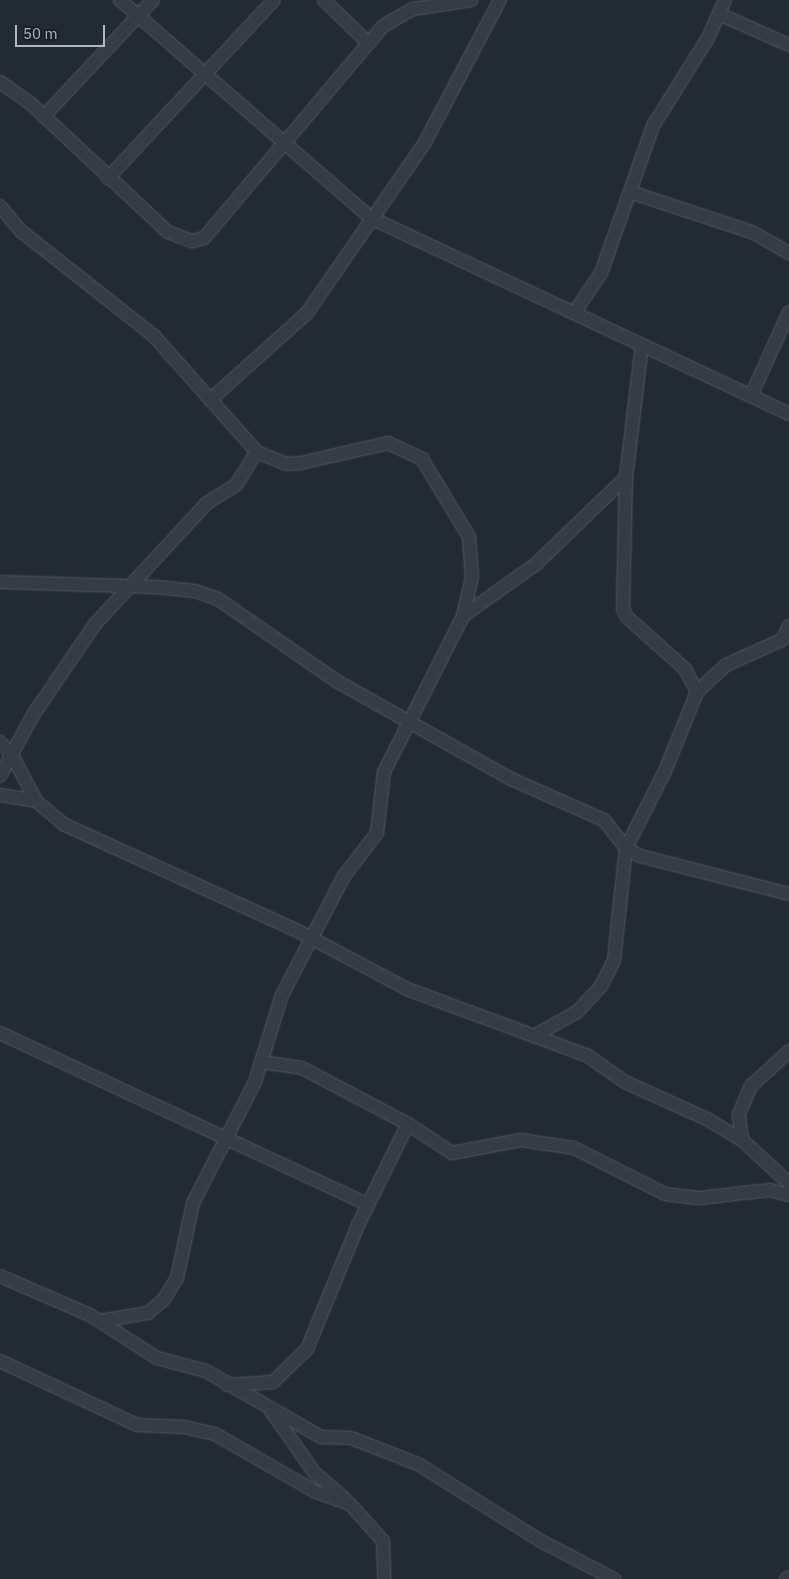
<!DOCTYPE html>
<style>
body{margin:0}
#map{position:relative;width:789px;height:1579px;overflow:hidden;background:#222a33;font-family:"IBM Plex Sans",sans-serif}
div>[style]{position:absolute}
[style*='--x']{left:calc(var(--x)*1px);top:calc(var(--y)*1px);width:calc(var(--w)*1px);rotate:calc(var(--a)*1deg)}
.roads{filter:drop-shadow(0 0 1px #535a62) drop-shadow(0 0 1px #535a62)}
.minor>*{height:12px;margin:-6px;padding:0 6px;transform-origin:6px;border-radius:6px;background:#353c44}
span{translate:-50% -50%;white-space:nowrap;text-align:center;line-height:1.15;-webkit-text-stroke:4px #1b2129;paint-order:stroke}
.scale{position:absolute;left:15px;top:25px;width:90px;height:22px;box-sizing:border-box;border:2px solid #afb7c1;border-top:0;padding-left:6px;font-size:15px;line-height:18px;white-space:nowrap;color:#afb7c1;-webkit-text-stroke:4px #1b2129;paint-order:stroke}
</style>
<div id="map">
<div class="roads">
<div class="minor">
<div style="--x:120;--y:0;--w:332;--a:41"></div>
<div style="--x:371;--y:218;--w:462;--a:25.1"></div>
<div style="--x:324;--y:0;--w:60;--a:44.3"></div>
<div style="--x:719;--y:14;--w:77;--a:23.9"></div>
<div style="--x:0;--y:82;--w:35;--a:35"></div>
<div style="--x:29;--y:102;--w:190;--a:43.1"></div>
<div style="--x:168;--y:232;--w:26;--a:21"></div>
<div style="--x:192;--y:241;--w:12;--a:-14"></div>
<div style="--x:204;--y:238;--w:277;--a:-49.8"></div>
<div style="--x:383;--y:26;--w:34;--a:-30"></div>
<div style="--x:413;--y:9;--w:59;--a:-8.8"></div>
<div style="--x:44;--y:116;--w:159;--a:-46.8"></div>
<div style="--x:108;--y:178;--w:243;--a:-47"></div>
<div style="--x:630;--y:192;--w:128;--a:18.2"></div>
<div style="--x:752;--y:232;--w:43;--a:29.6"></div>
<div style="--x:0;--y:206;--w:34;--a:50"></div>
<div style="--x:22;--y:232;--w:168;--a:38.2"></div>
<div style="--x:154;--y:336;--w:155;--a:48.4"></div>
<div style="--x:257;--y:452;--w:32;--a:22"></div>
<div style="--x:287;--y:464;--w:14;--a:-4"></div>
<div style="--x:301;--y:463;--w:89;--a:-12.9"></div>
<div style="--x:388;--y:443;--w:38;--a:25"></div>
<div style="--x:422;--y:459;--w:91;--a:58.9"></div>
<div style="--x:469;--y:537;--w:40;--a:85.7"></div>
<div style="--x:472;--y:577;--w:40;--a:103"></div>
<div style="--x:574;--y:313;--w:48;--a:-56"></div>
<div style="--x:601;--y:273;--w:156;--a:-70.5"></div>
<div style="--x:653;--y:126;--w:104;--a:-58"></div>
<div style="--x:708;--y:38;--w:42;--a:-65.9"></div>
<div style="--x:751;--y:396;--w:92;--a:-65.7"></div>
<div style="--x:210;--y:400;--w:130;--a:-41.9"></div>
<div style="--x:307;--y:313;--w:206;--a:-55.3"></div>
<div style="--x:424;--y:144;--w:163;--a:-62.2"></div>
<div style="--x:626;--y:477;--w:132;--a:91.3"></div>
<div style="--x:623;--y:609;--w:9;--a:63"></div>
<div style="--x:627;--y:617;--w:78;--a:41.9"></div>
<div style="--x:685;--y:669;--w:26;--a:62"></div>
<div style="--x:0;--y:582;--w:157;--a:1.8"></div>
<div style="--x:157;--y:587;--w:38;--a:6"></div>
<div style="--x:195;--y:591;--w:24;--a:19"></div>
<div style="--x:218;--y:599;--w:146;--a:34.7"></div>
<div style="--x:338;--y:682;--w:198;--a:29.3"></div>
<div style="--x:511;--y:779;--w:102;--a:23.8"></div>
<div style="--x:604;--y:820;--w:36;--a:52"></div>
<div style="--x:626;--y:848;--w:16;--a:30"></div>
<div style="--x:640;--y:856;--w:154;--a:14.3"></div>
<div style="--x:0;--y:742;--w:18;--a:47"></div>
<div style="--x:12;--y:755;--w:52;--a:62.4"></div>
<div style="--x:0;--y:776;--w:69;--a:-61.6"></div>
<div style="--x:33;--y:715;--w:110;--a:-55.7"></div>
<div style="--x:95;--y:624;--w:165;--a:-47.2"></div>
<div style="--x:207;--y:503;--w:34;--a:-32"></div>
<div style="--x:236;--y:485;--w:39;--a:-58"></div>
<div style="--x:0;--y:795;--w:36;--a:9"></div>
<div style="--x:36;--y:801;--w:35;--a:40"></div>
<div style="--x:63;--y:824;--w:258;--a:24.5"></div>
<div style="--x:298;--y:931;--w:123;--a:28"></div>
<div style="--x:407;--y:989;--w:193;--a:20.3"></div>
<div style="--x:588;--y:1056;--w:45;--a:35.1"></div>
<div style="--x:625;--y:1082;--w:90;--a:24.3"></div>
<div style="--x:707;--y:1119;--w:41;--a:31"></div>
<div style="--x:742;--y:1140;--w:64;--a:42.5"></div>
<div style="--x:0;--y:1033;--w:405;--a:25"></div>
<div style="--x:534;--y:1036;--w:49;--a:-29.2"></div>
<div style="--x:577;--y:1012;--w:35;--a:-47"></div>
<div style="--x:601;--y:986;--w:29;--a:-63"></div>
<div style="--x:614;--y:960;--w:113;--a:-83.9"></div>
<div style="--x:626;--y:848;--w:86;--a:-63.1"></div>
<div style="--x:665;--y:771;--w:85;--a:-67.9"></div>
<div style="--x:697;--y:692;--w:40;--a:-43"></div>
<div style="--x:726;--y:665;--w:61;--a:-24.1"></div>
<div style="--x:782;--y:640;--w:16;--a:-63"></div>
<div style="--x:261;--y:1062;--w:41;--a:8.3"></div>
<div style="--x:302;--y:1068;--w:120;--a:27.8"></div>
<div style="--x:742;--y:1140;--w:26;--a:-97"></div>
<div style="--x:739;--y:1114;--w:30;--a:-67"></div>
<div style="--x:751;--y:1086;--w:52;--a:-42.6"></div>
<div style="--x:0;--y:1276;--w:98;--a:23.4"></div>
<div style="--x:90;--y:1315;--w:80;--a:32.7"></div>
<div style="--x:157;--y:1358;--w:51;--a:14.9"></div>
<div style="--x:206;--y:1371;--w:133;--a:29.9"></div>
<div style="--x:321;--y:1437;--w:30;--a:2"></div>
<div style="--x:351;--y:1438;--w:72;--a:21.2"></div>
<div style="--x:418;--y:1464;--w:143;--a:32.1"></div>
<div style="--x:539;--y:1540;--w:85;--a:27.5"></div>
<div style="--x:100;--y:1321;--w:49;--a:-9.5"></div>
<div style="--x:148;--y:1313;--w:21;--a:-41"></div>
<div style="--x:164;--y:1299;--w:25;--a:-58"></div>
<div style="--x:177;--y:1278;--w:77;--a:-78"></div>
<div style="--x:193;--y:1203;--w:136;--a:-62.9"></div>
<div style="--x:255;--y:1082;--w:91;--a:-72.8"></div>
<div style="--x:282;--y:995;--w:134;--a:-62.5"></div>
<div style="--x:344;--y:876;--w:54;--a:-52.5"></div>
<div style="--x:377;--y:833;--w:61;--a:-83.5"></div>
<div style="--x:384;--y:772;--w:175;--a:-63.1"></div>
<div style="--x:463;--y:616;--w:90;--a:-35.5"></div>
<div style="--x:536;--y:564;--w:125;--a:-44"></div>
<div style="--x:626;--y:477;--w:133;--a:-83.1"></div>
<div style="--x:0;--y:1361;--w:151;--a:25"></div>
<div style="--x:137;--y:1425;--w:47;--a:2.4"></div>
<div style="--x:184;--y:1427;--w:32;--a:13"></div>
<div style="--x:215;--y:1434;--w:114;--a:29.9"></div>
<div style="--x:314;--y:1491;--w:38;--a:20"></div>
<div style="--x:350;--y:1504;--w:50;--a:48.3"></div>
<div style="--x:383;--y:1541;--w:38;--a:88"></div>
<div style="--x:227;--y:1385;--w:46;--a:-3.7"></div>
<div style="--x:273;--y:1382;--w:47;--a:-44.1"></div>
<div style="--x:307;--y:1349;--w:134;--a:-67.6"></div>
<div style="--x:358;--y:1225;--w:113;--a:-63.7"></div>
<div style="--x:408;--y:1124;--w:53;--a:33.4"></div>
<div style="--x:452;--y:1153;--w:70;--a:-10.7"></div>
<div style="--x:521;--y:1140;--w:54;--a:8.6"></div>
<div style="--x:574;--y:1148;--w:102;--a:26.8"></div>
<div style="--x:665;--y:1194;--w:35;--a:7"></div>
<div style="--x:700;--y:1198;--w:70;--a:-6.5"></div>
<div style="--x:770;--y:1190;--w:20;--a:15"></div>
<div style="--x:271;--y:1411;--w:75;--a:54.8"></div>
<div style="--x:314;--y:1472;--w:41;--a:41.1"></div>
<div style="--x:786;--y:1579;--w:4;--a:-34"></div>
</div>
</div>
<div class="scale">50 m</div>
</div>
